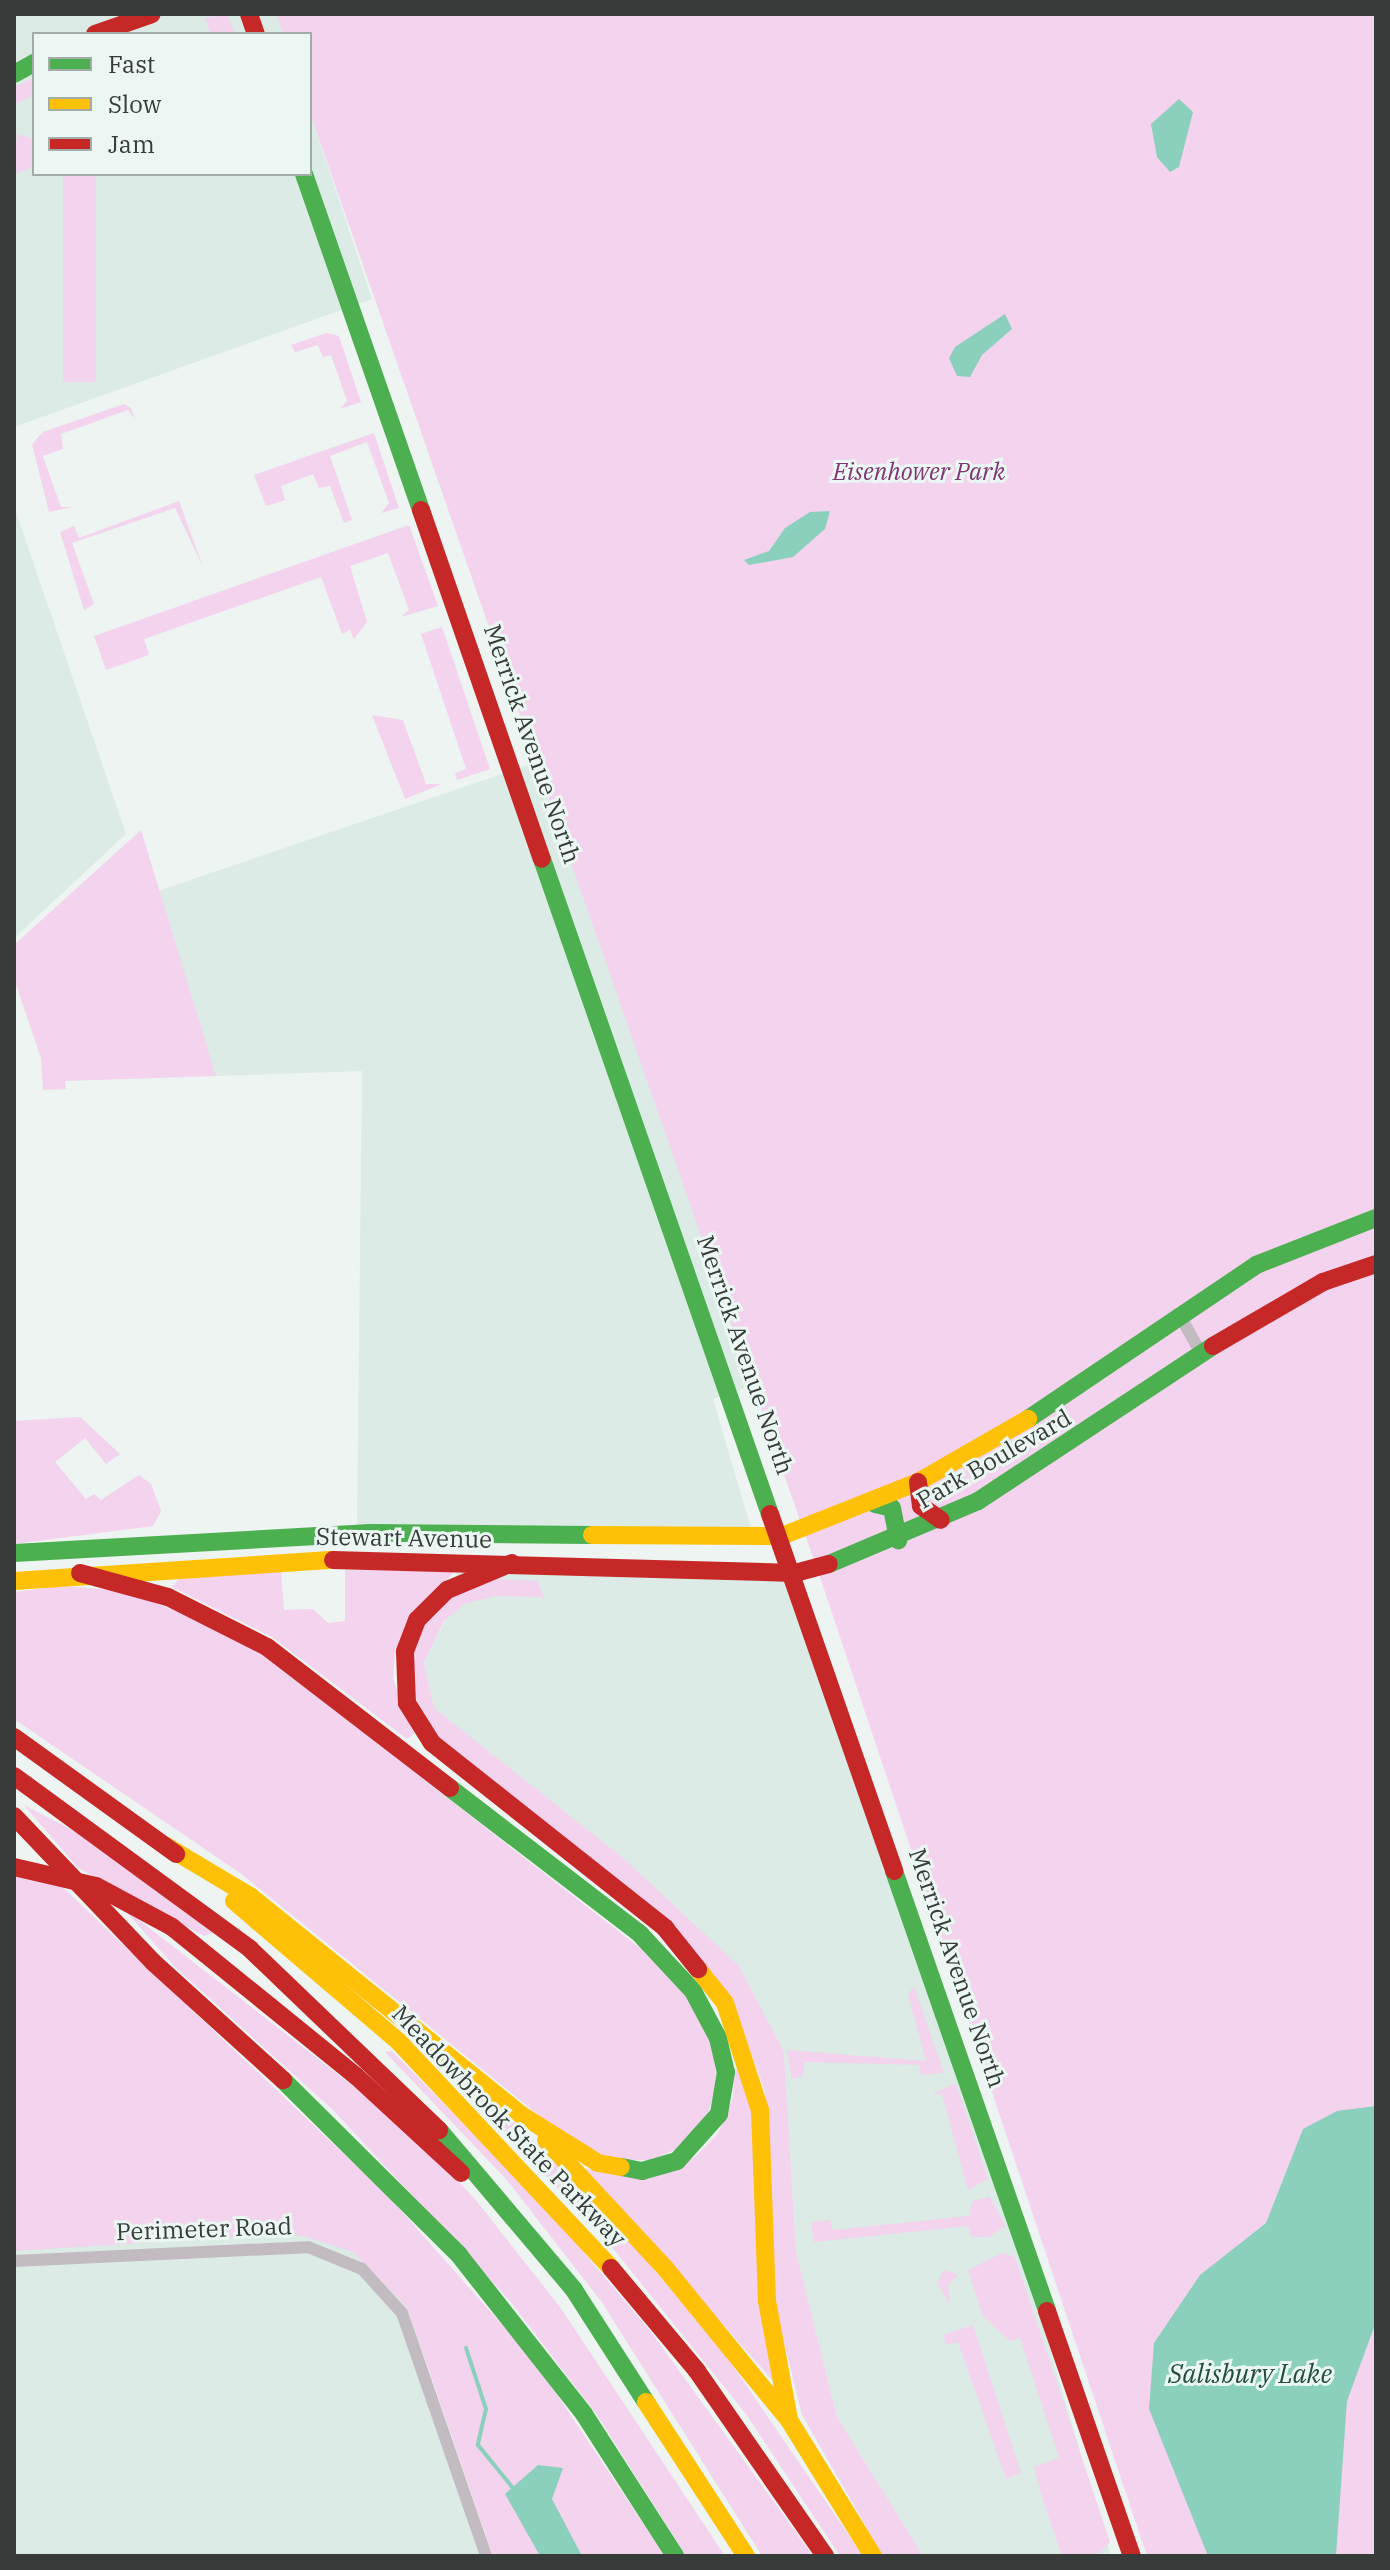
<!DOCTYPE html>
<style>
body{margin:0}
#map{position:relative;width:1390px;height:2570px;overflow:hidden;background:#edf4f1;font-family:"IBM Plex Serif",serif}
div>[style]{position:absolute}
[style*='--x']{left:calc(var(--x)*1px);top:calc(var(--y)*1px);width:calc(var(--w)*1px);rotate:calc(var(--a)*1deg)}
.built>*{inset:0;background:#dcebe5}
.green>*{inset:0;background:#f3d3ed;transform-origin:0 0}
.water>*{inset:0;background:#8ad0bc}
.stream>*{height:4px;margin:-2px;padding:0 2px;transform-origin:2px;border-radius:2px;background:#8ad0bc}
.street>*{height:12px;margin:-6px;padding:0 6px;transform-origin:6px;border-radius:6px;background:#c2bbc1}
.fast>*{height:18px;margin:-9px;padding:0 9px;transform-origin:9px;border-radius:9px;background:#4caf50}
.slow>*{height:18px;margin:-9px;padding:0 9px;transform-origin:9px;border-radius:9px;background:#ffc107}
.jam>*{height:18px;margin:-9px;padding:0 9px;transform-origin:9px;border-radius:9px;background:#c62828}
span{translate:-50% -50%;white-space:nowrap;text-align:center;line-height:1.15;-webkit-text-stroke:6px #eaf7f2;paint-order:stroke}
.park-label{font-size:24px;color:#803574;font-style:italic}
.street-label{font-size:24px;color:#373b3a}
.water-label{font-size:26px;color:#224d41;font-style:italic}
.frame{position:absolute;inset:0;border:16px solid #373b3a;pointer-events:none}
.legend{position:absolute;left:32px;top:32px;width:280px;height:144px;box-sizing:border-box;background:#eaf7f2;border:2px solid #a2aca8;margin:0;padding:10px 14px;list-style:none;font-size:24px;color:#373b3a}
.legend li{display:flex;align-items:center;gap:16px;height:40px}
.legend b{width:40px;border:2px solid #a2aca8}
</style>
<div id="map">
<div class="built">
<div style="clip-path:polygon(14px 14px,276px 14px,283px 34px,34px 34px,34px 174px,310px 174px,310px 113px,372px 299px,14px 427px)"></div>
<div style="clip-path:polygon(14px 506px,126px 834px,14px 938px)"></div>
<div style="clip-path:polygon(537px 762px,754px 1385px,713px 1399px,753px 1535px,357px 1526px,362px 1071px,216px 1076px,158px 891px)"></div>
<div style="clip-path:polygon(797px 1568px,994px 2160px,1111px 2556px,923px 2556px,837px 2417px,796px 2252px,784px 2052px,623px 1858px,434px 1709px,424px 1663px,460px 1591px,455px 1570px)"></div>
<div style="clip-path:polygon(386px 2227px,482px 2556px,14px 2556px,14px 2245px)"></div>
</div>
<div class="green">
<div style="clip-path:polygon(227px 14px,235px 34px,210px 32px,205px 18px)"></div>
<div style="clip-path:polygon(276px 14px,1376px 14px,1376px 2556px,1147px 2556px,824px 1589px,310px 113px,310px 34px,283px 34px)"></div>
<div style="clip-path:polygon(34px 78px,34px 95px,14px 105px,14px 87px)"></div>
<div style="clip-path:polygon(17px 133px,34px 140px,34px 167px,14px 174px)"></div>
<div style="left:63px;top:174px;width:33px;height:208px"></div>
<div style="clip-path:polygon(326px 333px,339px 336px,361px 402px,340px 409px,347px 401px,331px 355px,323px 357px,318px 345px,295px 352px,291px 345px)"></div>
<div style="clip-path:polygon(124px 404px,131px 408px,135px 419px,128px 410px,61px 434px,63px 449px,43px 456px,61px 507px,73px 507px,49px 512px,32px 444px,43px 432px)"></div>
<div style="clip-path:polygon(374px 433px,399px 508px,381px 513px,389px 503px,367px 442px,330px 456px,352px 520px,344px 523px,330px 486px,319px 488px,313px 474px,281px 486px,285px 500px,266px 506px,254px 475px)"></div>
<div style="clip-path:polygon(179px 501px,203px 567px,175px 508px,72px 543px,94px 604px,84px 610px,60px 532px,74px 526px,79px 538px)"></div>
<div style="clip-path:polygon(409px 525px,438px 606px,401px 617px,409px 610px,388px 553px,350px 566px,367px 622px,354px 639px,350px 630px,342px 634px,321px 577px,144px 639px,149px 655px,106px 670px,94px 636px)"></div>
<div style="clip-path:polygon(442px 627px,490px 769px,457px 780px,455px 773px,466px 769px,421px 634px)"></div>
<div style="clip-path:polygon(372px 715px,403px 720px,426px 784px,442px 784px,405px 799px)"></div>
<div style="clip-path:polygon(141px 830px,216px 1076px,65px 1081px,66px 1089px,43px 1090px,41px 1058px,14px 979px,14px 945px)"></div>
<div style="clip-path:polygon(80px 1417px,120px 1454px,106px 1464px,85px 1438px,55px 1462px,86px 1499px,94px 1494px,101px 1500px,139px 1475px,151px 1484px,161px 1511px,153px 1526px,14px 1544px,14px 1421px)"></div>
<div style="clip-path:polygon(345px 1570px,455px 1570px,395px 1649px,393px 1679px,414px 1734px,407px 1739px,272px 1637px,172px 1587px,180px 1578px,281px 1571px,284px 1610px,313px 1609px,328px 1623px,345px 1621px)"></div>
<div style="clip-path:polygon(497px 1579px,538px 1581px,546px 1605px,542px 1597px,495px 1596px,464px 1604px,444px 1621px,424px 1663px,434px 1708px,623px 1858px,739px 1966px,784px 2052px,796px 2252px,837px 2417px,923px 2556px,883px 2556px,802px 2415px,776px 2310px,765px 2091px,732px 2000px,676px 1927px,440px 1740px,411px 1690px,411px 1657px,424px 1624px,446px 1599px)"></div>
<div style="clip-path:polygon(61px 1586px,127px 1591px,243px 1639px,662px 1965px,699px 2013px,713px 2049px,717px 2085px,705px 2122px,683px 2146px,652px 2160px,614px 2160px,567px 2138px,240px 1873px,14px 1719px,14px 1592px)"></div>
<div style="clip-path:polygon(24px 1805px,80px 1834px,213px 1933px,204px 1936px,78px 1868px)"></div>
<div style="clip-path:polygon(14px 1874px,57px 1882px,387px 2195px,535px 2362px,665px 2556px,493px 2556px,407px 2307px,353px 2252px,304px 2236px,267px 2235px,14px 2251px)"></div>
<div style="clip-path:polygon(121px 1906px,411px 2131px,475px 2199px,560px 2307px,725px 2556px,686px 2556px,597px 2415px,510px 2301px,333px 2110px,176px 1968px)"></div>
<div style="clip-path:polygon(914px 1986px,944px 2073px,921px 2075px,919px 2065px,805px 2062px,802px 2077px,792px 2079px,787px 2050px,926px 2061px,908px 1995px)"></div>
<div style="clip-path:polygon(392px 2051px,546px 2208px,651px 2332px,813px 2556px,762px 2556px,601px 2301px,506px 2179px,385px 2052px)"></div>
<div style="clip-path:polygon(430px 2054px,512px 2118px,617px 2226px,722px 2350px,863px 2556px,840px 2556px,746px 2414px,603px 2236px)"></div>
<div style="clip-path:polygon(744px 2068px,753px 2111px,773px 2381px,585px 2169px,659px 2175px,695px 2157px,718px 2134px,733px 2098px,734px 2070px)"></div>
<div style="clip-path:polygon(956px 2083px,988px 2179px,968px 2190px,942px 2094px,931px 2095px)"></div>
<div style="clip-path:polygon(990px 2197px,1005px 2226px,989px 2237px,972px 2237px,968px 2226px,814px 2242px,811px 2222px,830px 2220px,833px 2230px,969px 2216px,972px 2201px)"></div>
<div style="clip-path:polygon(1002px 2253px,1015px 2257px,1110px 2542px,1100px 2553px,1062px 2556px,1041px 2494px,1034px 2467px,1059px 2458px,1020px 2338px,1009px 2341px,982px 2314px,968px 2270px)"></div>
<div style="clip-path:polygon(944px 2270px,958px 2275px,948px 2285px,950px 2304px,937px 2283px)"></div>
<div style="clip-path:polygon(973px 2325px,1021px 2473px,1006px 2479px,958px 2342px,946px 2345px,943px 2335px)"></div>
</div>
<div class="water">
<div style="clip-path:polygon(1179px 99px,1193px 112px,1179px 167px,1170px 172px,1157px 157px,1151px 124px)"></div>
<div style="clip-path:polygon(1005px 314px,1012px 329px,982px 355px,970px 377px,957px 376px,949px 358px,955px 347px)"></div>
<div style="clip-path:polygon(830px 511px,825px 529px,793px 557px,749px 565px,744px 560px,769px 551px,785px 528px,810px 512px)"></div>
<div style="clip-path:polygon(1376px 2106px,1376px 2322px,1347px 2401px,1336px 2556px,1208px 2556px,1149px 2409px,1154px 2343px,1200px 2275px,1266px 2223px,1303px 2129px,1337px 2111px)"></div>
<div style="clip-path:polygon(538px 2465px,563px 2468px,552px 2499px,582px 2556px,540px 2556px,505px 2494px)"></div>
</div>
<div class="stream">
<div style="--x:466;--y:2348;--w:64;--a:71.8"></div>
<div style="--x:486;--y:2409;--w:37;--a:103"></div>
<div style="--x:478;--y:2445;--w:55;--a:50.9"></div>
</div>
<div class="street">
<div style="--x:1179;--y:1314;--w:45;--a:60.6"></div>
<div style="--x:14;--y:2261;--w:294;--a:-2.7"></div>
<div style="--x:308;--y:2247;--w:58;--a:22.2"></div>
<div style="--x:362;--y:2269;--w:59;--a:47.7"></div>
<div style="--x:402;--y:2313;--w:257;--a:70.9"></div>
</div>
<div class="fast">
<div style="--x:14;--y:74;--w:23;--a:-29"></div>
<div style="--x:304;--y:174;--w:356;--a:70.8"></div>
<div style="--x:542;--y:859;--w:694;--a:70.81"></div>
<div style="--x:1028;--y:1419;--w:275;--a:-34"></div>
<div style="--x:1256;--y:1265;--w:129;--a:-21.4"></div>
<div style="--x:875;--y:1504;--w:17;--a:13"></div>
<div style="--x:892;--y:1508;--w:33;--a:79"></div>
<div style="--x:14;--y:1553;--w:357;--a:-3.2"></div>
<div style="--x:370;--y:1533;--w:222;--a:0.5"></div>
<div style="--x:829;--y:1564;--w:162;--a:-22.9"></div>
<div style="--x:978;--y:1501;--w:282;--a:-33.4"></div>
<div style="--x:450;--y:1788;--w:240;--a:37.5"></div>
<div style="--x:640;--y:1934;--w:78;--a:47.1"></div>
<div style="--x:693;--y:1991;--w:53;--a:62"></div>
<div style="--x:718;--y:2038;--w:35;--a:77"></div>
<div style="--x:726;--y:2072;--w:43;--a:99.5"></div>
<div style="--x:719;--y:2114;--w:63;--a:131.8"></div>
<div style="--x:677;--y:2161;--w:36;--a:164"></div>
<div style="--x:642;--y:2171;--w:21;--a:-169"></div>
<div style="--x:894;--y:1871;--w:466;--a:70.8"></div>
<div style="--x:283;--y:2080;--w:248;--a:44.8"></div>
<div style="--x:459;--y:2255;--w:202;--a:51.8"></div>
<div style="--x:584;--y:2414;--w:169;--a:57.3"></div>
<div style="--x:439;--y:2130;--w:209;--a:49.8"></div>
<div style="--x:574;--y:2290;--w:133;--a:57.3"></div>
</div>
<div class="slow">
<div style="--x:592;--y:1535;--w:190;--a:0.3"></div>
<div style="--x:782;--y:1536;--w:146;--a:-21.7"></div>
<div style="--x:918;--y:1482;--w:127;--a:-29.8"></div>
<div style="--x:14;--y:1581;--w:320;--a:-3.8"></div>
<div style="--x:166;--y:1846;--w:98;--a:30.8"></div>
<div style="--x:250;--y:1896;--w:347;--a:38.9"></div>
<div style="--x:520;--y:2114;--w:92;--a:32.1"></div>
<div style="--x:598;--y:2163;--w:23;--a:10"></div>
<div style="--x:234;--y:1901;--w:217;--a:40.5"></div>
<div style="--x:399;--y:2042;--w:310;--a:46.8"></div>
<div style="--x:698;--y:1969;--w:43;--a:51.5"></div>
<div style="--x:725;--y:2003;--w:113;--a:71.9"></div>
<div style="--x:760;--y:2110;--w:191;--a:87.9"></div>
<div style="--x:767;--y:2301;--w:121;--a:79.5"></div>
<div style="--x:546;--y:2140;--w:175;--a:47.1"></div>
<div style="--x:665;--y:2268;--w:196;--a:50.8"></div>
<div style="--x:789;--y:2420;--w:160;--a:58.3"></div>
<div style="--x:646;--y:2402;--w:184;--a:57"></div>
</div>
<div class="jam">
<div style="--x:249;--y:14;--w:21;--a:71"></div>
<div style="--x:95;--y:34;--w:60;--a:-19.3"></div>
<div style="--x:421;--y:510;--w:369;--a:70.9"></div>
<div style="--x:1213;--y:1346;--w:127;--a:-30.2"></div>
<div style="--x:1323;--y:1282;--w:56;--a:-18.8"></div>
<div style="--x:918;--y:1482;--w:24;--a:83"></div>
<div style="--x:921;--y:1506;--w:24;--a:35"></div>
<div style="--x:770;--y:1514;--w:378;--a:70.8"></div>
<div style="--x:333;--y:1560;--w:462;--a:1.6"></div>
<div style="--x:795;--y:1573;--w:35;--a:-15"></div>
<div style="--x:512;--y:1563;--w:70;--a:157.4"></div>
<div style="--x:447;--y:1590;--w:42;--a:135"></div>
<div style="--x:417;--y:1620;--w:34;--a:111"></div>
<div style="--x:405;--y:1652;--w:51;--a:87.8"></div>
<div style="--x:407;--y:1703;--w:47;--a:58"></div>
<div style="--x:432;--y:1743;--w:298;--a:38.4"></div>
<div style="--x:665;--y:1928;--w:53;--a:51.2"></div>
<div style="--x:80;--y:1573;--w:91;--a:15.3"></div>
<div style="--x:168;--y:1597;--w:111;--a:26.8"></div>
<div style="--x:267;--y:1647;--w:231;--a:37.6"></div>
<div style="--x:14;--y:1737;--w:200;--a:35.8"></div>
<div style="--x:14;--y:1776;--w:293;--a:36.2"></div>
<div style="--x:250;--y:1949;--w:262;--a:43.8"></div>
<div style="--x:14;--y:1816;--w:202;--a:46.4"></div>
<div style="--x:153;--y:1962;--w:176;--a:42.2"></div>
<div style="--x:14;--y:1867;--w:84;--a:13"></div>
<div style="--x:96;--y:1886;--w:86;--a:28.3"></div>
<div style="--x:172;--y:1927;--w:237;--a:39"></div>
<div style="--x:356;--y:2076;--w:143;--a:42.7"></div>
<div style="--x:611;--y:2268;--w:134;--a:50.1"></div>
<div style="--x:697;--y:2371;--w:225;--a:55.3"></div>
<div style="--x:1047;--y:2311;--w:259;--a:70.9"></div>
</div>
<div class="park-label">
<span style="left:919px;top:472px">Eisenhower Park</span>
</div>
<div class="street-label">
<span style="left:532px;top:744px;rotate:71deg">Merrick Avenue North</span>
<span style="left:745px;top:1355px;rotate:71deg">Merrick Avenue North</span>
<span style="left:994px;top:1459px;rotate:-30deg">Park Boulevard</span>
<span style="left:404px;top:1538px;rotate:1deg">Stewart Avenue</span>
<span style="left:957px;top:1968px;rotate:71deg">Merrick Avenue North</span>
<span style="left:509px;top:2126px;rotate:46deg">Meadowbrook State Parkway</span>
<span style="left:204px;top:2229px;rotate:-2deg">Perimeter Road</span>
</div>
<div class="water-label">
<span style="left:1250px;top:2374px">Salisbury Lake</span>
</div>
<div class="frame"></div>
<ul class="legend">
<li><b style="height:10px;background:#4caf50"></b>Fast</li>
<li><b style="height:10px;background:#ffc107"></b>Slow</li>
<li><b style="height:10px;background:#c62828"></b>Jam</li>
</ul>
</div>
